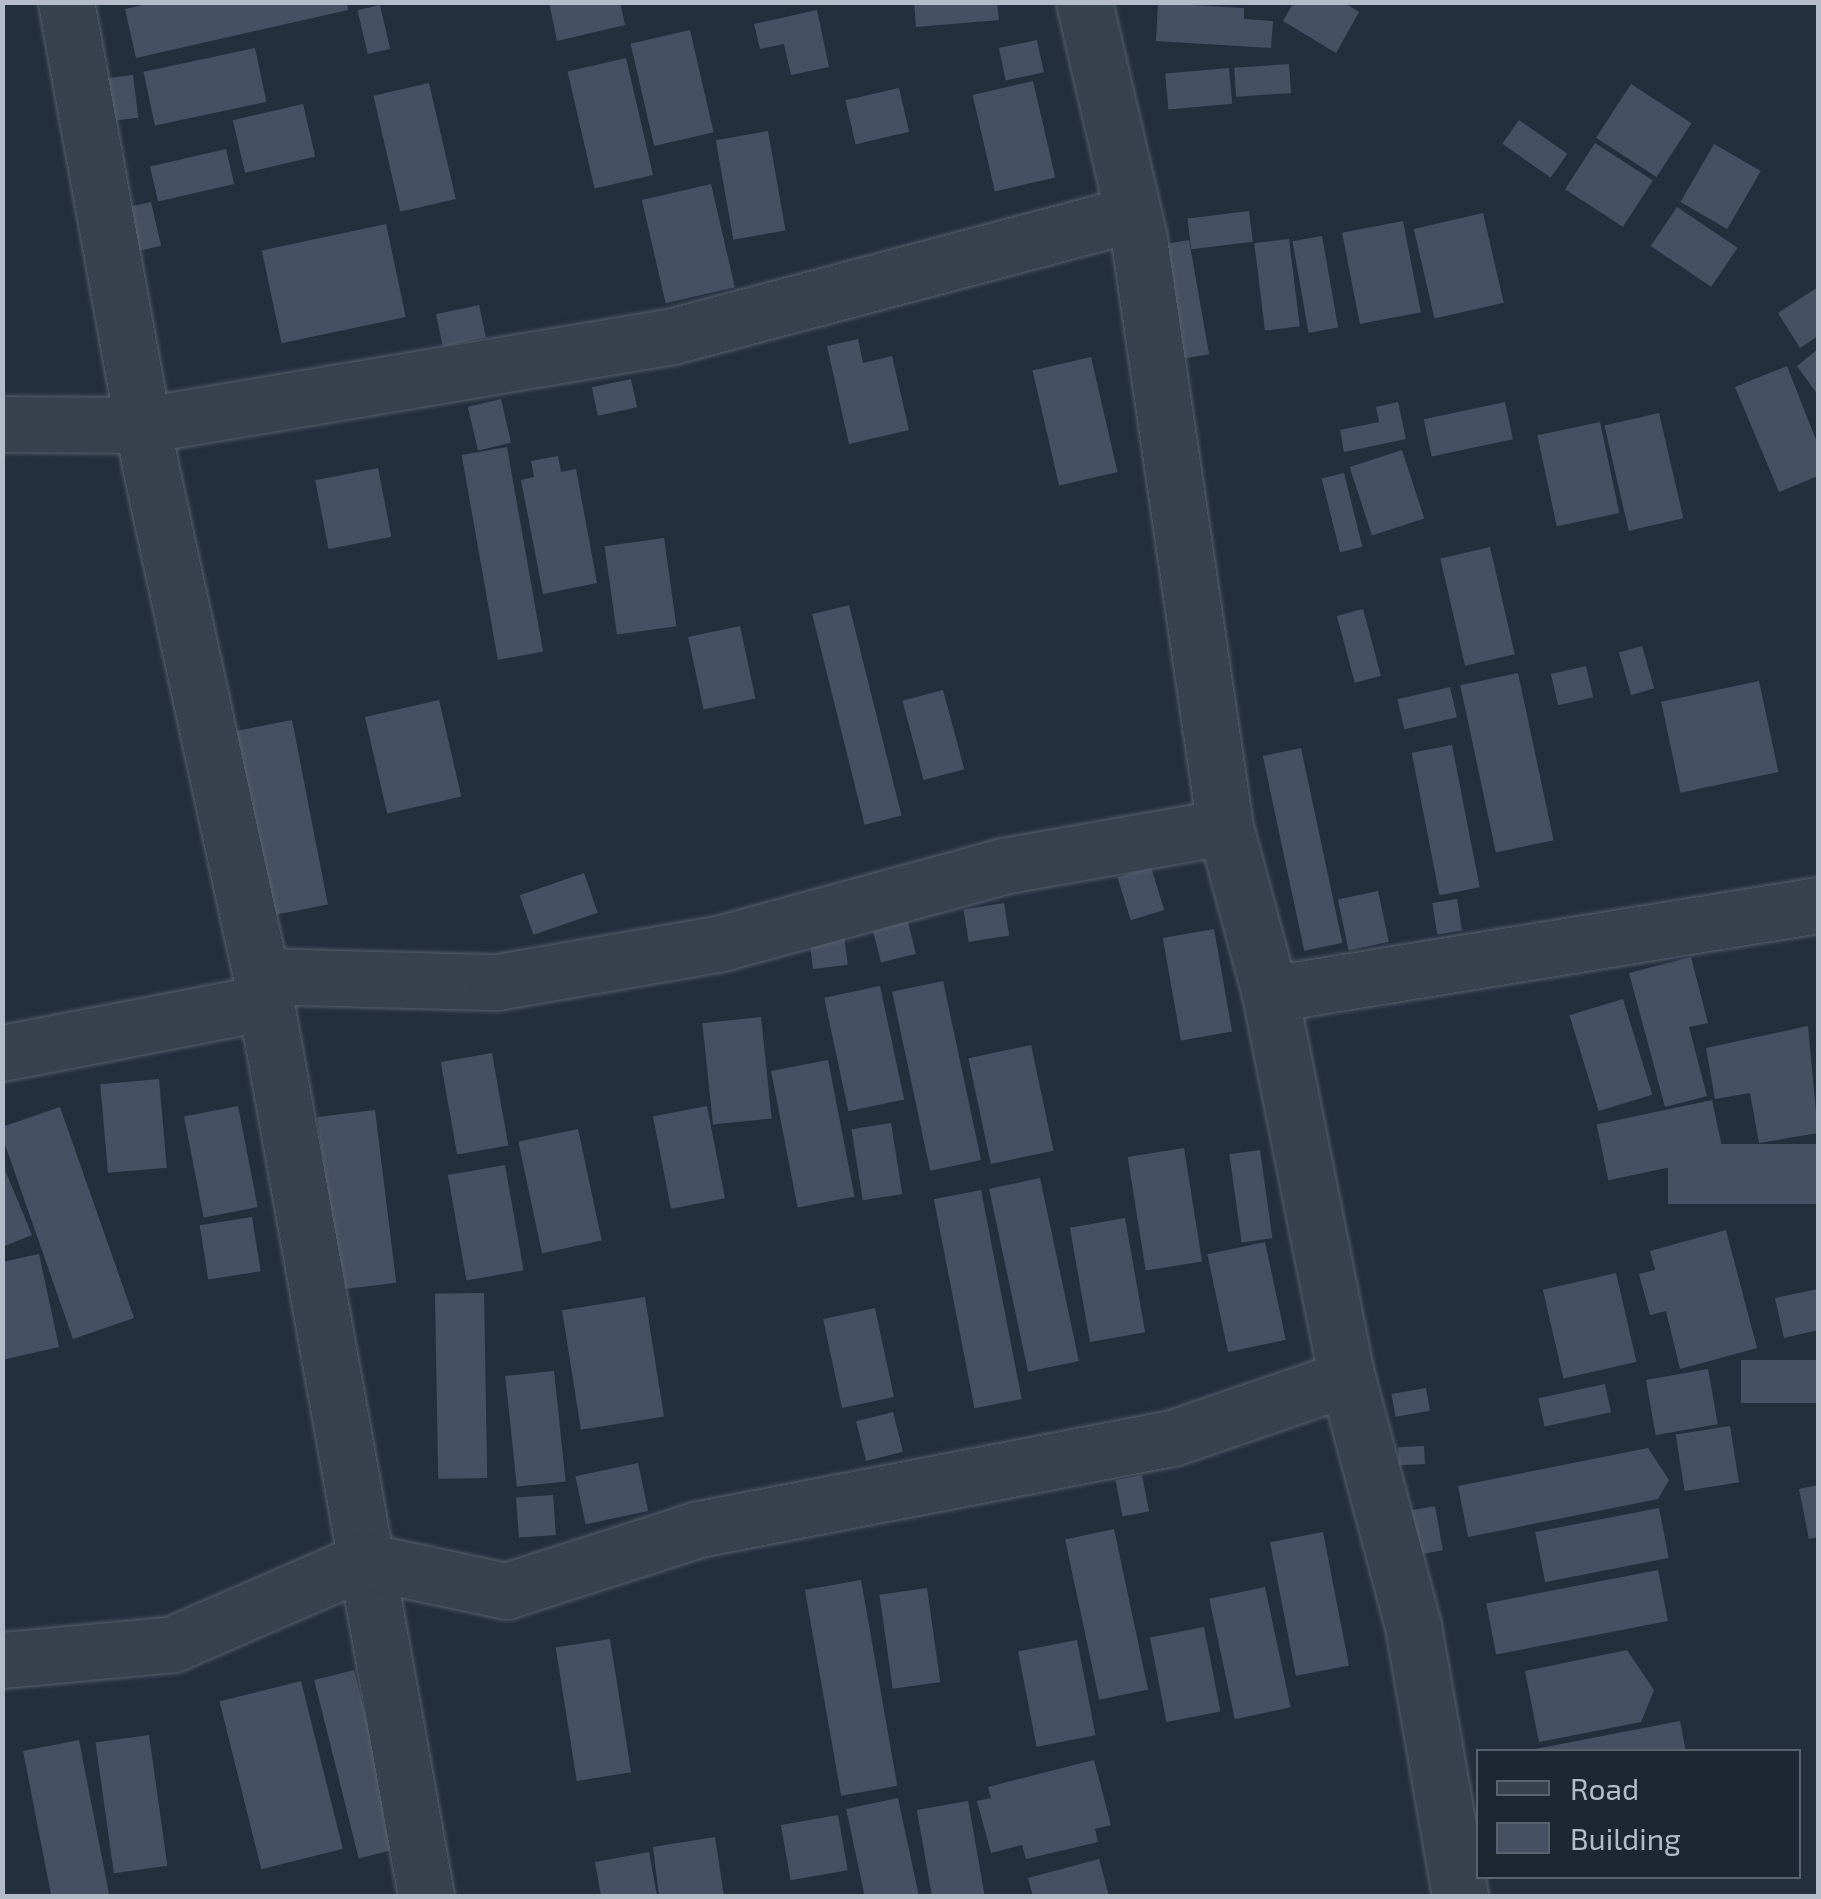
<!DOCTYPE html>
<style>
body{margin:0}
#map{position:relative;width:1821px;height:1899px;overflow:hidden;background:#242f3e;font-family:"Exo 2",sans-serif}
div>[style]{position:absolute}
[style*='--x']{left:calc(var(--x)*1px);top:calc(var(--y)*1px);width:calc(var(--w)*1px);rotate:calc(var(--a)*1deg)}
.building>*{inset:0;background:#455162;transform-origin:0 0}
.roads{filter:drop-shadow(0 0 2px #565f6c) drop-shadow(0 0 2px #565f6c)}
.minor>*{height:55px;margin:-27.5px;padding:0 27.5px;transform-origin:27.5px;border-radius:27.5px;background:#38414e}
span{translate:-50% -50%;white-space:nowrap;text-align:center;line-height:1.15;-webkit-text-stroke:10px #1d2633;paint-order:stroke}
.frame{position:absolute;inset:0;border:5px solid #b4bcc9;pointer-events:none}
.legend{position:absolute;left:1476px;top:1749px;width:325px;height:130px;box-sizing:border-box;background:#1d2633;border:2px solid #59626f;margin:0;padding:12px 18px;list-style:none;font-size:30px;color:#b4bcc9}
.legend li{display:flex;align-items:center;gap:20px;height:50px}
.legend b{width:50px;border:2px solid #59626f}
</style>
<div id="map">
<div class="building">
<div style="clip-path:polygon(156px 2px,347px 2px,348px 10px,136px 58px,125px 9px)"></div>
<div style="clip-path:polygon(549px 2px,620px 2px,625px 25px,557px 41px)"></div>
<div style="clip-path:polygon(914px 2px,997px 2px,999px 20px,916px 27px)"></div>
<div style="clip-path:polygon(1294px 2px,1343px 2px,1359px 12px,1336px 53px,1283px 21px)"></div>
<div style="clip-path:polygon(1158px 3px,1244px 8px,1244px 19px,1273px 21px,1271px 48px,1156px 41px)"></div>
<div style="left:380px;top:5px;width:45px;height:23px;rotate:77deg"></div>
<div style="clip-path:polygon(817px 10px,829px 67px,791px 75px,784px 44px,760px 49px,754px 24px)"></div>
<div style="left:690px;top:30px;width:105px;height:61px;rotate:77deg"></div>
<div style="left:1037px;top:40px;width:33px;height:39px;rotate:78deg"></div>
<div style="left:255px;top:48px;width:55px;height:114px;rotate:78deg"></div>
<div style="left:626px;top:58px;width:120px;height:60px;rotate:77deg"></div>
<div style="left:1289px;top:64px;width:29px;height:55px;rotate:86deg"></div>
<div style="left:1229px;top:68px;width:36px;height:64px;rotate:85deg"></div>
<div style="left:133px;top:75px;width:43px;height:41px;rotate:83deg"></div>
<div style="left:1033px;top:81px;width:99px;height:62px;rotate:77deg"></div>
<div style="left:429px;top:83px;width:119px;height:57px;rotate:77deg"></div>
<div style="left:1631px;top:84px;width:72px;height:64px;rotate:33deg"></div>
<div style="left:899px;top:88px;width:45px;height:55px;rotate:77deg"></div>
<div style="left:303px;top:104px;width:54px;height:72px;rotate:77deg"></div>
<div style="left:1519px;top:120px;width:59px;height:29px;rotate:35deg"></div>
<div style="left:768px;top:131px;width:101px;height:53px;rotate:80deg"></div>
<div style="left:1595px;top:143px;width:69px;height:55px;rotate:33deg"></div>
<div style="left:1714px;top:144px;width:54px;height:67px;rotate:30deg"></div>
<div style="left:226px;top:149px;width:36px;height:78px;rotate:77deg"></div>
<div style="left:711px;top:184px;width:106px;height:71px;rotate:77deg"></div>
<div style="left:151px;top:202px;width:45px;height:37px;rotate:77deg"></div>
<div style="left:1677px;top:207px;width:73px;height:47px;rotate:34deg"></div>
<div style="left:1249px;top:211px;width:31px;height:62px;rotate:83deg"></div>
<div style="left:1483px;top:213px;width:92px;height:71px;rotate:77deg"></div>
<div style="left:1403px;top:221px;width:93px;height:62px;rotate:79deg"></div>
<div style="left:386px;top:224px;width:95px;height:127px;rotate:78deg"></div>
<div style="left:1322px;top:236px;width:93px;height:30px;rotate:80deg"></div>
<div style="left:1289px;top:239px;width:88px;height:35px;rotate:83deg"></div>
<div style="left:1189px;top:240px;width:116px;height:45px;rotate:80deg"></div>
<div style="clip-path:polygon(1818px 287px,1818px 336px,1800px 348px,1778px 313px)"></div>
<div style="left:479px;top:305px;width:33px;height:44px;rotate:78deg"></div>
<div style="clip-path:polygon(858px 339px,863px 363px,892px 356px,909px 430px,849px 444px,827px 346px)"></div>
<div style="clip-path:polygon(1818px 349px,1818px 395px,1797px 366px)"></div>
<div style="left:1091px;top:357px;width:118px;height:60px;rotate:77deg"></div>
<div style="clip-path:polygon(1787px 366px,1818px 445px,1818px 476px,1779px 492px,1735px 387px)"></div>
<div style="left:631px;top:379px;width:29px;height:40px;rotate:78deg"></div>
<div style="left:501px;top:399px;width:45px;height:34px;rotate:77deg"></div>
<div style="clip-path:polygon(1398px 402px,1406px 439px,1344px 452px,1340px 430px,1379px 422px,1376px 407px)"></div>
<div style="left:1505px;top:402px;width:38px;height:83px;rotate:78deg"></div>
<div style="left:1659px;top:413px;width:108px;height:56px;rotate:77deg"></div>
<div style="left:1600px;top:422px;width:93px;height:64px;rotate:78deg"></div>
<div style="left:507px;top:447px;width:208px;height:46px;rotate:80deg"></div>
<div style="left:1402px;top:450px;width:72px;height:55px;rotate:72deg"></div>
<div style="clip-path:polygon(558px 456px,561px 472px,576px 469px,597px 583px,543px 594px,521px 480px,534px 477px,531px 461px)"></div>
<div style="left:378px;top:468px;width:70px;height:64px;rotate:79deg"></div>
<div style="left:1344px;top:473px;width:76px;height:23px;rotate:76deg"></div>
<div style="left:664px;top:538px;width:89px;height:60px;rotate:82deg"></div>
<div style="left:1490px;top:547px;width:110px;height:51px;rotate:77deg"></div>
<div style="left:849px;top:605px;width:217px;height:38px;rotate:76deg"></div>
<div style="left:1363px;top:609px;width:69px;height:27px;rotate:75deg"></div>
<div style="left:740px;top:626px;width:74px;height:53px;rotate:78deg"></div>
<div style="left:1642px;top:646px;width:44px;height:24px;rotate:74deg"></div>
<div style="left:1586px;top:666px;width:32px;height:36px;rotate:77deg"></div>
<div style="left:1518px;top:673px;width:171px;height:59px;rotate:78deg"></div>
<div style="left:1759px;top:681px;width:93px;height:100px;rotate:78deg"></div>
<div style="left:1450px;top:687px;width:31px;height:54px;rotate:77deg"></div>
<div style="left:943px;top:690px;width:82px;height:42px;rotate:75deg"></div>
<div style="left:439px;top:700px;width:99px;height:76px;rotate:77deg"></div>
<div style="left:292px;top:720px;width:188px;height:60px;rotate:79deg"></div>
<div style="left:1452px;top:745px;width:145px;height:41px;rotate:79deg"></div>
<div style="left:1301px;top:748px;width:199px;height:39px;rotate:78deg"></div>
<div style="left:1151px;top:867px;width:45px;height:35px;rotate:73deg"></div>
<div style="left:584px;top:873px;width:42px;height:68px;rotate:71deg"></div>
<div style="left:1378px;top:891px;width:52px;height:41px;rotate:78deg"></div>
<div style="left:1457px;top:899px;width:32px;height:25px;rotate:81deg"></div>
<div style="left:1004px;top:903px;width:33px;height:41px;rotate:81deg"></div>
<div style="left:906px;top:914px;width:41px;height:36px;rotate:76deg"></div>
<div style="left:1214px;top:929px;width:104px;height:52px;rotate:80deg"></div>
<div style="left:844px;top:934px;width:31px;height:35px;rotate:83deg"></div>
<div style="clip-path:polygon(1691px 957px,1708px 1023px,1689px 1027px,1707px 1096px,1665px 1107px,1629px 973px)"></div>
<div style="left:943px;top:981px;width:183px;height:52px;rotate:78deg"></div>
<div style="left:880px;top:986px;width:116px;height:57px;rotate:78deg"></div>
<div style="left:1623px;top:999px;width:100px;height:56px;rotate:73deg"></div>
<div style="left:761px;top:1017px;width:102px;height:59px;rotate:84deg"></div>
<div style="clip-path:polygon(1808px 1026px,1818px 1133px,1759px 1143px,1750px 1093px,1715px 1099px,1706px 1048px)"></div>
<div style="left:1031px;top:1045px;width:108px;height:64px;rotate:78deg"></div>
<div style="left:492px;top:1053px;width:94px;height:52px;rotate:80deg"></div>
<div style="left:828px;top:1060px;width:139px;height:58px;rotate:79deg"></div>
<div style="left:159px;top:1079px;width:89px;height:59px;rotate:85deg"></div>
<div style="left:1712px;top:1100px;width:57px;height:118px;rotate:78deg"></div>
<div style="left:238px;top:1106px;width:103px;height:55px;rotate:79deg"></div>
<div style="left:707px;top:1106px;width:94px;height:55px;rotate:79deg"></div>
<div style="clip-path:polygon(60px 1107px,134px 1318px,73px 1339px,2px 1136px,2px 1127px)"></div>
<div style="left:375px;top:1110px;width:174px;height:58px;rotate:83deg"></div>
<div style="left:891px;top:1123px;width:72px;height:40px;rotate:81deg"></div>
<div style="left:578px;top:1129px;width:114px;height:61px;rotate:78deg"></div>
<div style="left:1818px;top:1144px;width:60px;height:150px;rotate:90deg"></div>
<div style="left:1184px;top:1148px;width:115px;height:57px;rotate:81deg"></div>
<div style="left:1260px;top:1150px;width:89px;height:31px;rotate:82deg"></div>
<div style="clip-path:polygon(2px 1163px,32px 1235px,2px 1247px)"></div>
<div style="left:505px;top:1165px;width:107px;height:58px;rotate:80deg"></div>
<div style="left:1040px;top:1178px;width:187px;height:52px;rotate:78deg"></div>
<div style="left:981px;top:1190px;width:213px;height:48px;rotate:79deg"></div>
<div style="left:252px;top:1217px;width:55px;height:53px;rotate:81deg"></div>
<div style="left:1125px;top:1218px;width:116px;height:56px;rotate:80deg"></div>
<div style="clip-path:polygon(1726px 1230px,1757px 1348px,1680px 1369px,1666px 1311px,1650px 1315px,1639px 1274px,1655px 1270px,1650px 1251px)"></div>
<div style="left:1265px;top:1242px;width:100px;height:59px;rotate:78deg"></div>
<div style="clip-path:polygon(39px 1254px,59px 1347px,2px 1360px,2px 1262px)"></div>
<div style="left:1616px;top:1273px;width:91px;height:75px;rotate:77deg"></div>
<div style="clip-path:polygon(1818px 1289px,1818px 1330px,1784px 1338px,1775px 1298px)"></div>
<div style="left:484px;top:1293px;width:185px;height:49px;rotate:89deg"></div>
<div style="left:645px;top:1297px;width:121px;height:84px;rotate:81deg"></div>
<div style="left:875px;top:1308px;width:91px;height:53px;rotate:78deg"></div>
<div style="left:1818px;top:1360px;width:43px;height:77px;rotate:90deg"></div>
<div style="left:1708px;top:1369px;width:56px;height:63px;rotate:80deg"></div>
<div style="left:554px;top:1371px;width:111px;height:49px;rotate:84deg"></div>
<div style="left:1605px;top:1384px;width:29px;height:68px;rotate:78deg"></div>
<div style="left:1426px;top:1388px;width:23px;height:35px;rotate:80deg"></div>
<div style="left:893px;top:1412px;width:41px;height:38px;rotate:76deg"></div>
<div style="left:1730px;top:1426px;width:57px;height:55px;rotate:81deg"></div>
<div style="left:1424px;top:1446px;width:18px;height:26px;rotate:87deg"></div>
<div style="clip-path:polygon(1648px 1448px,1669px 1480px,1658px 1499px,1468px 1537px,1458px 1486px)"></div>
<div style="left:638px;top:1463px;width:49px;height:64px;rotate:78deg"></div>
<div style="left:1142px;top:1475px;width:37px;height:27px;rotate:79deg"></div>
<div style="clip-path:polygon(1818px 1485px,1818px 1537px,1809px 1539px,1799px 1489px)"></div>
<div style="left:553px;top:1495px;width:40px;height:37px;rotate:86deg"></div>
<div style="left:1435px;top:1506px;width:45px;height:34px;rotate:80deg"></div>
<div style="left:1659px;top:1508px;width:51px;height:126px;rotate:79deg"></div>
<div style="left:1114px;top:1529px;width:164px;height:50px;rotate:78deg"></div>
<div style="left:1323px;top:1532px;width:136px;height:54px;rotate:79deg"></div>
<div style="left:1658px;top:1570px;width:52px;height:175px;rotate:79deg"></div>
<div style="left:861px;top:1580px;width:209px;height:57px;rotate:80deg"></div>
<div style="left:1265px;top:1587px;width:123px;height:57px;rotate:78deg"></div>
<div style="left:927px;top:1588px;width:95px;height:48px;rotate:82deg"></div>
<div style="left:1204px;top:1627px;width:86px;height:55px;rotate:79deg"></div>
<div style="left:610px;top:1639px;width:135px;height:55px;rotate:81deg"></div>
<div style="left:1077px;top:1640px;width:97px;height:60px;rotate:79deg"></div>
<div style="clip-path:polygon(1627px 1650px,1654px 1690px,1641px 1722px,1539px 1742px,1525px 1671px)"></div>
<div style="left:354px;top:1670px;width:184px;height:41px;rotate:76deg"></div>
<div style="left:301px;top:1681px;width:173px;height:84px;rotate:76deg"></div>
<div style="clip-path:polygon(1680px 1721px,1686px 1752px,1531px 1752px,1530px 1750px)"></div>
<div style="left:149px;top:1735px;width:132px;height:54px;rotate:82deg"></div>
<div style="left:79px;top:1740px;width:159px;height:57px;rotate:79deg"></div>
<div style="clip-path:polygon(1094px 1760px,1111px 1825px,1095px 1829px,1098px 1842px,1026px 1859px,1022px 1845px,991px 1853px,977px 1801px,991px 1798px,988px 1787px)"></div>
<div style="left:898px;top:1798px;width:100px;height:53px;rotate:78deg"></div>
<div style="left:968px;top:1801px;width:96px;height:52px;rotate:80deg"></div>
<div style="left:838px;top:1815px;width:56px;height:58px;rotate:80deg"></div>
<div style="clip-path:polygon(715px 1837px,724px 1896px,659px 1896px,653px 1847px)"></div>
<div style="clip-path:polygon(649px 1852px,657px 1896px,601px 1896px,595px 1862px)"></div>
<div style="clip-path:polygon(1099px 1859px,1109px 1896px,1033px 1896px,1028px 1878px)"></div>
</div>
<div class="roads">
<div class="minor">
<div style="--x:66;--y:2;--w:471;--a:79.7"></div>
<div style="--x:150;--y:465;--w:523;--a:77.74"></div>
<div style="--x:261;--y:976;--w:935;--a:79.83"></div>
<div style="--x:1084;--y:2;--w:243;--a:76.9"></div>
<div style="--x:1139;--y:239;--w:594;--a:81.68"></div>
<div style="--x:1225;--y:827;--w:173;--a:74.9"></div>
<div style="--x:1270;--y:994;--w:392;--a:78.7"></div>
<div style="--x:1347;--y:1378;--w:257;--a:75.1"></div>
<div style="--x:1413;--y:1626;--w:274;--a:80.1"></div>
<div style="--x:2;--y:424;--w:141;--a:0.4"></div>
<div style="--x:143;--y:425;--w:537;--a:-9.53"></div>
<div style="--x:673;--y:336;--w:476;--a:-14.9"></div>
<div style="--x:261;--y:976;--w:236;--a:1.5"></div>
<div style="--x:497;--y:982;--w:224;--a:-9.8"></div>
<div style="--x:718;--y:944;--w:295;--a:-15.3"></div>
<div style="--x:1003;--y:866;--w:225;--a:-10"></div>
<div style="--x:1270;--y:994;--w:555;--a:-9.22"></div>
<div style="--x:2;--y:1053;--w:269;--a:-10.9"></div>
<div style="--x:2;--y:1660;--w:172;--a:-5.3"></div>
<div style="--x:173;--y:1644;--w:208;--a:-23.5"></div>
<div style="--x:364;--y:1561;--w:145;--a:11.9"></div>
<div style="--x:506;--y:1591;--w:203;--a:-17.8"></div>
<div style="--x:699;--y:1529;--w:482;--a:-10.9"></div>
<div style="--x:1172;--y:1438;--w:185;--a:-18.9"></div>
</div>
</div>
<div class="frame"></div>
<ul class="legend">
<li><b style="height:12px;background:#38414e"></b>Road</li>
<li><b style="height:28px;background:#455162"></b>Building</li>
</ul>
</div>
